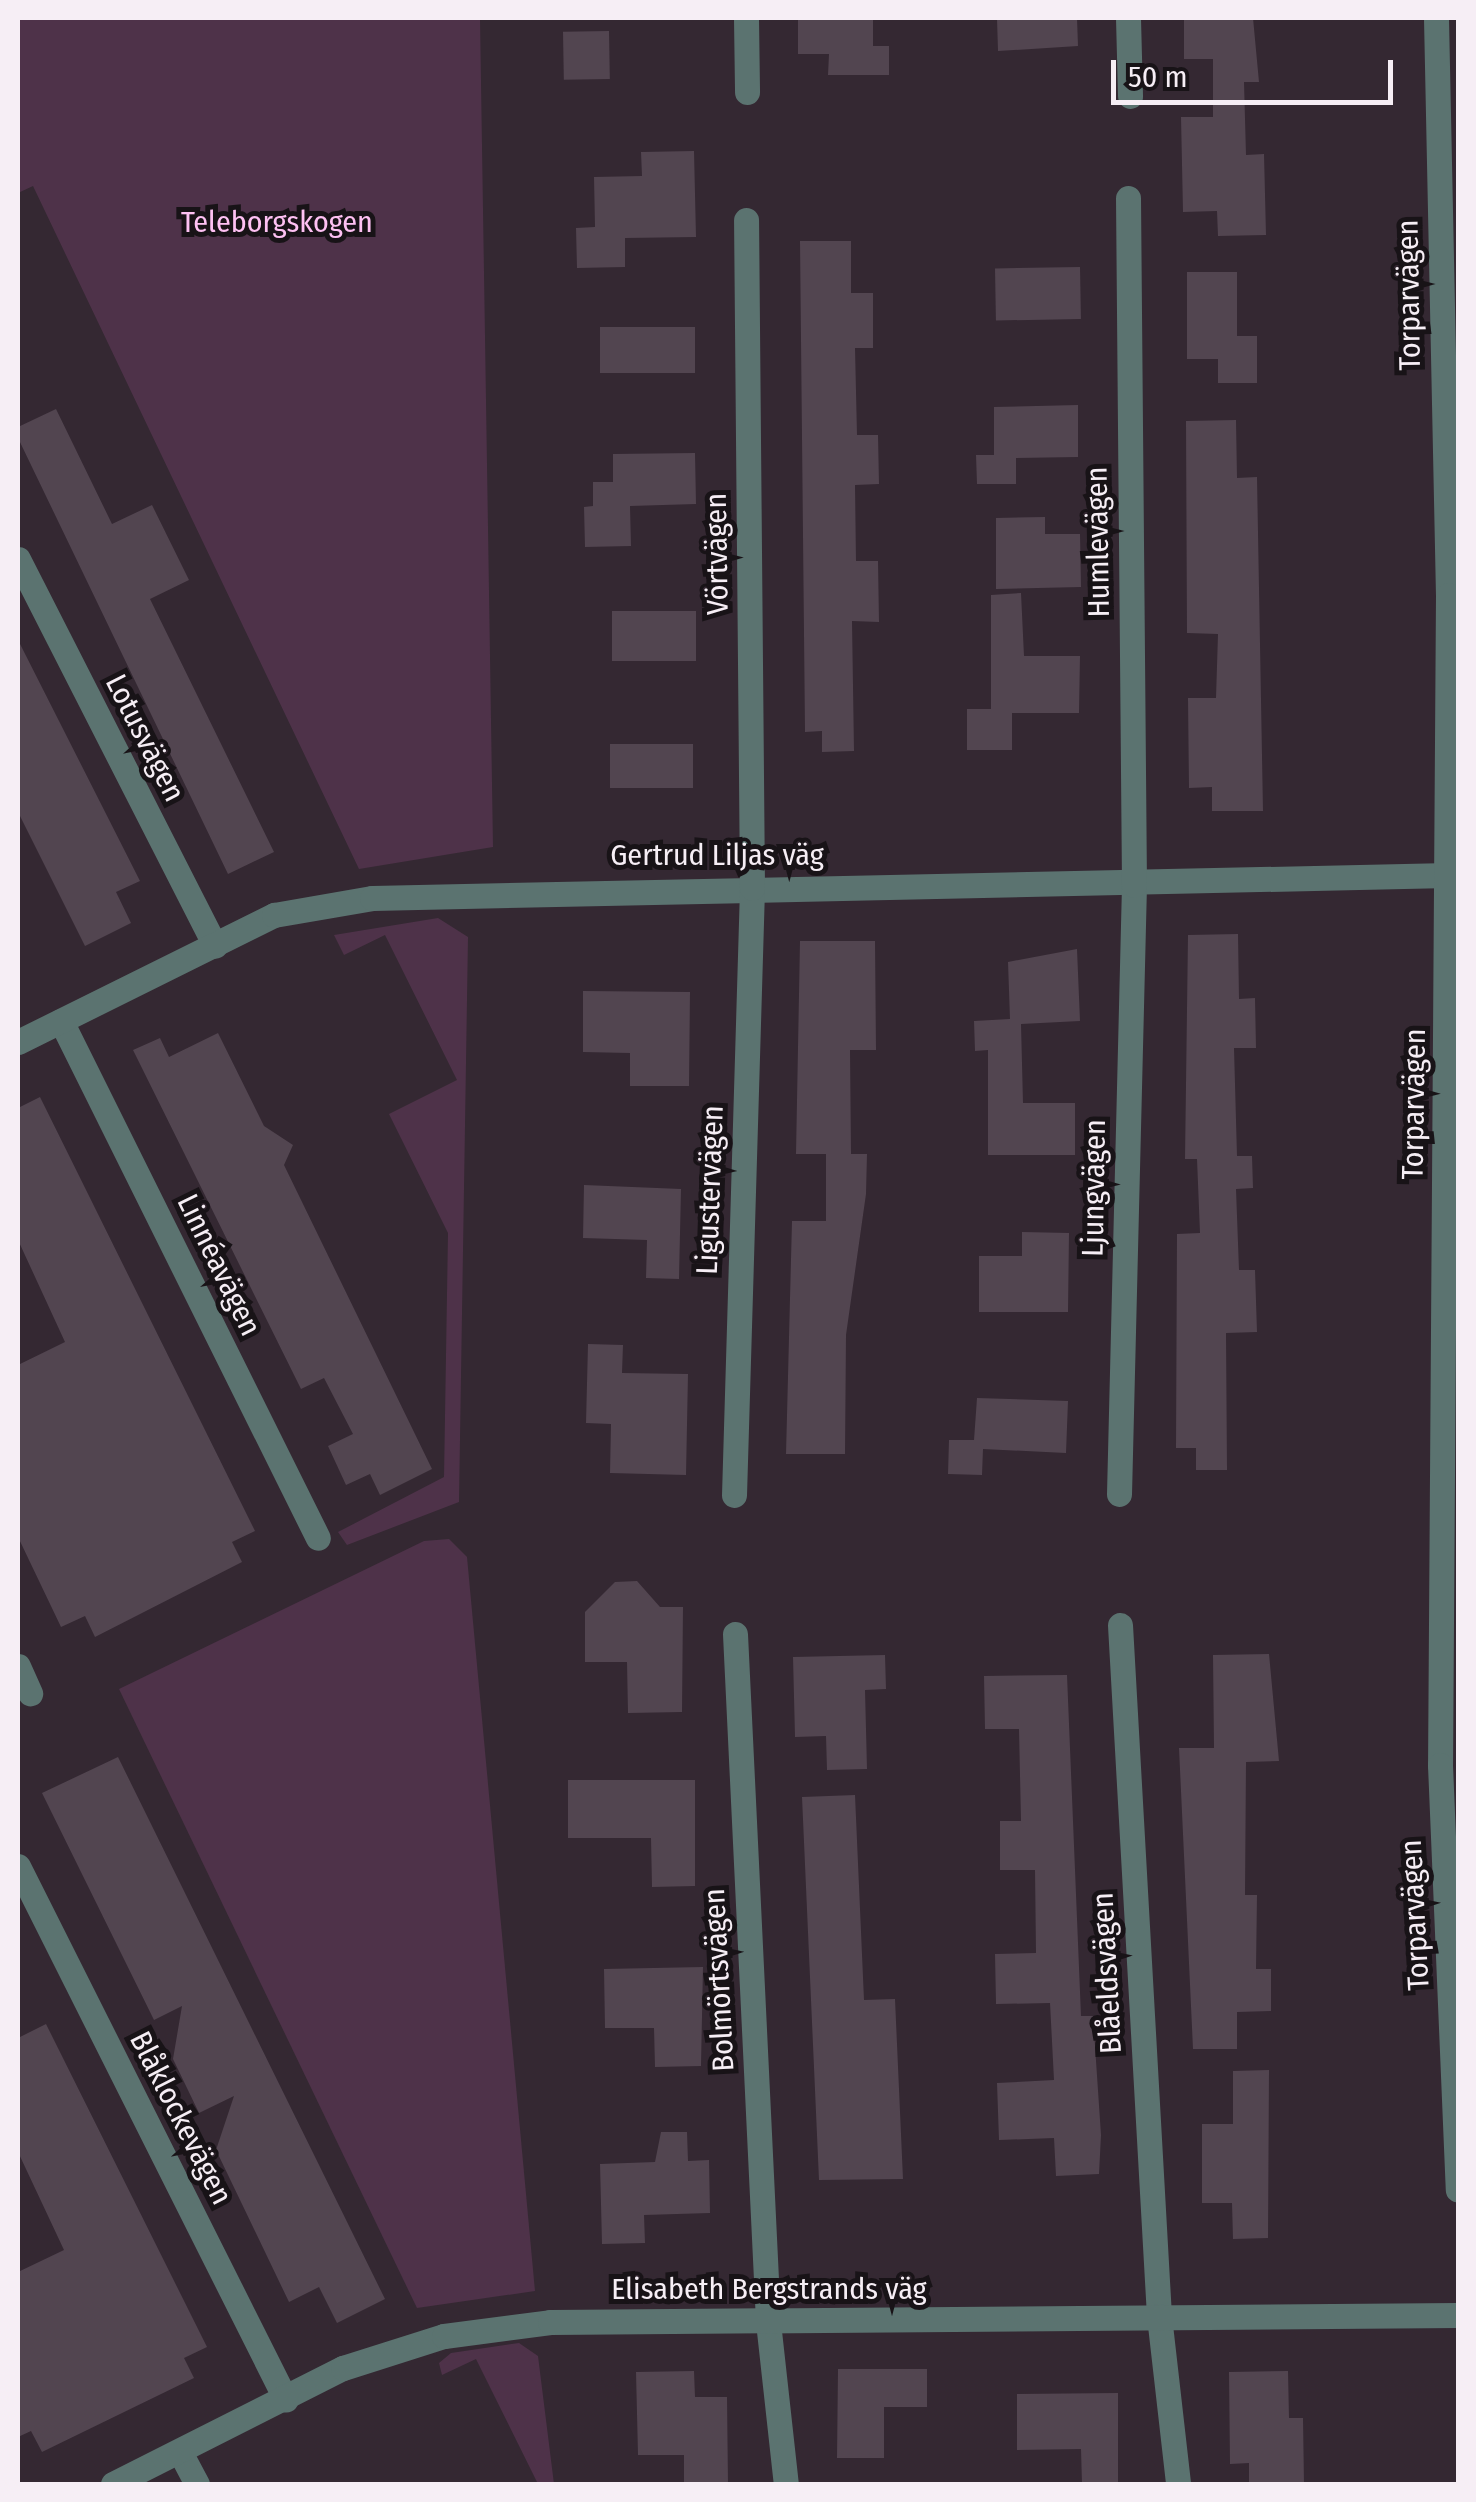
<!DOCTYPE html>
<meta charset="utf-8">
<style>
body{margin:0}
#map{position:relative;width:1476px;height:2502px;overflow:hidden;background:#342832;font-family:"Fira Sans Condensed",sans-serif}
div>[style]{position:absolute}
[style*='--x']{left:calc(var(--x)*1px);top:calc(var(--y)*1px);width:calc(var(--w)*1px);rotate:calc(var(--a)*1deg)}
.green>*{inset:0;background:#4e3249}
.building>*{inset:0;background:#524550;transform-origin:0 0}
.minor>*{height:25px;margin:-12.5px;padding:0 12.5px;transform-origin:12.5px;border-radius:12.5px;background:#5b7370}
.tertiary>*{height:25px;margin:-12.5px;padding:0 12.5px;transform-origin:12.5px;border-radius:12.5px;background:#5b7370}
span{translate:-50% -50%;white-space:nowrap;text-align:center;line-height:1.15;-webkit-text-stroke:10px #181317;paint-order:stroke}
.park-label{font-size:30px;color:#fec1f3}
.street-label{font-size:30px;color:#f6eef5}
.frame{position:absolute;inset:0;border:20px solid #f6eef5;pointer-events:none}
.scale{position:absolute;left:1111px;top:60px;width:282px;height:45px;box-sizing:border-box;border:5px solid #f6eef5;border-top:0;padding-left:12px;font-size:30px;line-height:35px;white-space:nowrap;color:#f6eef5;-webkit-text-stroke:8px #181317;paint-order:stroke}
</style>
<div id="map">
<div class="green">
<div style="clip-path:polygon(18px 18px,480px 18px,493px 847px,359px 869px,33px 186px,18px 193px)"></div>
<div style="clip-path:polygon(438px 918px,468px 937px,459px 1502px,347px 1545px,338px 1532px,444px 1477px,448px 1233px,389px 1114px,457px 1080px,385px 935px,344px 955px,334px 935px)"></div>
<div style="clip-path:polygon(449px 1539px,467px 1557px,535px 2291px,417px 2308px,119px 1689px,424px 1541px)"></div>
<div style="clip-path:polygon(519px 2343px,538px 2356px,554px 2484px,538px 2484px,476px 2359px,442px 2375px,439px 2363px,451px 2353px)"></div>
</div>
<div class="building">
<div style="clip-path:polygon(798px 18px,873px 18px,873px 46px,889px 46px,889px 75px,828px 75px,829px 54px,798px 54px)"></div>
<div style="clip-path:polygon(997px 18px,1077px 18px,1078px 46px,998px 51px)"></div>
<div style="clip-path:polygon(1184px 18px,1253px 18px,1259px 82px,1244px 82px,1246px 155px,1264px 154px,1266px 235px,1218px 236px,1217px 211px,1183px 212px,1181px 117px,1213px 117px,1213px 59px,1184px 59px)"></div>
<div style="left:609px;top:31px;width:48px;height:46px;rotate:89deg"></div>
<div style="clip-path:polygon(694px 151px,696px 237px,625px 238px,625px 267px,577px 268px,576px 228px,595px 227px,594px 177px,642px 176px,641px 152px)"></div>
<div style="clip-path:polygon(800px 241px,851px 241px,851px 293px,873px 293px,873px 348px,855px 348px,857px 435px,878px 435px,879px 484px,855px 485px,856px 561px,878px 561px,879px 622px,852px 621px,854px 751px,822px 752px,822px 731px,805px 732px)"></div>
<div style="left:1080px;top:267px;width:52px;height:85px;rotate:89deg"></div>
<div style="clip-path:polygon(1187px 272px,1237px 272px,1237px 336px,1257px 336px,1257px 383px,1218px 383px,1218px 359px,1187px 359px)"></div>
<div style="left:600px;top:327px;width:95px;height:46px"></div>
<div style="clip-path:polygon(1078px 405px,1078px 457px,1016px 458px,1016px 484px,977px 484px,976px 455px,994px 455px,994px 407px)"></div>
<div style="clip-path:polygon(56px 409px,112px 524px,152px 505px,189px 580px,150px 599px,274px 852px,228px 874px,18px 438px,18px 427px)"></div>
<div style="clip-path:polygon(1236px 420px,1237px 478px,1257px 477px,1263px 811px,1212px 811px,1212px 787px,1189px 788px,1188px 698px,1216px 698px,1218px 634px,1187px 633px,1186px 421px)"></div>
<div style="clip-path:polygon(695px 453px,696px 504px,630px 506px,631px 546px,585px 547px,584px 507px,593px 506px,593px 482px,613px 482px,613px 454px)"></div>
<div style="clip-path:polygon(1045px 517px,1045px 534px,1080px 534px,1081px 587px,996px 589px,996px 518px)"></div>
<div style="clip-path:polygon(1021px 593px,1024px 656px,1080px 656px,1079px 713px,1012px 713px,1012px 750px,967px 750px,967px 709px,991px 709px,991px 595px)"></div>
<div style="left:696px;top:611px;width:50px;height:84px;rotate:90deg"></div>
<div style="clip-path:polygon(18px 640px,140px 881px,116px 892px,131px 923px,85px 946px,18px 812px)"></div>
<div style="left:610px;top:744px;width:83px;height:44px"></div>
<div style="clip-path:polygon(1238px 934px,1239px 999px,1255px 998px,1256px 1048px,1234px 1048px,1237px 1156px,1252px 1156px,1253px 1188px,1236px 1189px,1239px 1270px,1255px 1270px,1257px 1332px,1226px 1333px,1227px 1470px,1196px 1470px,1196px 1448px,1176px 1448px,1177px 1234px,1200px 1233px,1197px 1159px,1185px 1159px,1188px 935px)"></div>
<div style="clip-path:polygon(800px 941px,875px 941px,876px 1050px,850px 1050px,851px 1154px,867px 1154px,866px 1194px,846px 1335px,845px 1454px,786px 1454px,792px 1221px,826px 1221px,826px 1154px,796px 1154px)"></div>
<div style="clip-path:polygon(1077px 949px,1080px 1021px,1021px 1024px,1023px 1103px,1075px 1103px,1075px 1155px,988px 1155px,988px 1050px,975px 1051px,974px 1021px,1010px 1019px,1008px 962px)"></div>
<div style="clip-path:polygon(583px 991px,690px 992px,689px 1086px,630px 1086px,630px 1053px,583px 1052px)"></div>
<div style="clip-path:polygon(218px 1033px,264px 1126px,293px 1145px,284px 1165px,432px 1469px,380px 1495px,370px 1474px,346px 1485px,328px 1446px,353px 1434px,324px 1378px,301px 1389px,133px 1050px,160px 1038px,169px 1057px)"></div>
<div style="clip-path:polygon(40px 1097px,255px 1531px,232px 1542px,242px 1562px,95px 1637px,85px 1616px,61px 1627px,18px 1537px,18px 1365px,65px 1342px,18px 1240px,18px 1108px)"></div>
<div style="clip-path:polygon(584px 1185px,681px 1189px,679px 1279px,646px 1278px,647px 1240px,583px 1238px)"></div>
<div style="clip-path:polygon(1022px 1232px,1069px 1233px,1068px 1312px,979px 1312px,979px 1256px,1022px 1256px)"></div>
<div style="clip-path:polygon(588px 1344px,623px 1345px,622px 1373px,688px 1374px,686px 1475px,610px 1473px,611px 1424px,586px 1423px)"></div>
<div style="clip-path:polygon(977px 1398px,1068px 1401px,1066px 1453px,983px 1449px,982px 1475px,948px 1474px,949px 1440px,974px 1440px)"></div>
<div style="clip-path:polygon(637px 1581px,660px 1607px,683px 1607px,682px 1712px,628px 1713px,627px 1662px,585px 1662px,585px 1612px,615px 1582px)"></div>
<div style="clip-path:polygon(1269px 1654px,1279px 1761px,1246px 1762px,1245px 1895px,1257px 1895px,1256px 1969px,1271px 1969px,1271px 2011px,1237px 2012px,1237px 2049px,1193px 2049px,1179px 1748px,1214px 1748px,1213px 1655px)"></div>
<div style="clip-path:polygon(885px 1655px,886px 1689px,865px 1690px,867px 1769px,827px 1770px,826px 1736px,795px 1737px,793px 1657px)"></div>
<div style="clip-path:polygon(1067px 1675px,1081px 2016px,1093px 2016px,1101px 2135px,1099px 2174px,1056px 2176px,1054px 2138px,999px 2140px,997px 2083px,1054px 2080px,1050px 2003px,996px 2004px,995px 1954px,1036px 1953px,1035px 1870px,1000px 1870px,1000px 1821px,1021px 1821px,1019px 1729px,985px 1729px,984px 1676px)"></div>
<div style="clip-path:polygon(118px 1757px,385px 2299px,337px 2323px,319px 2287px,289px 2302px,216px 2150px,234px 2096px,199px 2113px,173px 2059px,182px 2006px,154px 2020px,42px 1793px)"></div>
<div style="clip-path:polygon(568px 1780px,695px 1780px,695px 1886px,652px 1887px,651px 1838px,568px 1838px)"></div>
<div style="clip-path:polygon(855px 1795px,864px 2000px,895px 1999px,903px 2179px,819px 2180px,802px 1797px)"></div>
<div style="clip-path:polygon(703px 1967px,701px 2066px,655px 2067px,654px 2028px,605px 2028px,604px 1969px)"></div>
<div style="clip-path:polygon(46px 2024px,207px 2347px,184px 2358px,194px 2378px,42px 2452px,31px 2431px,18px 2437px,18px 2272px,64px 2250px,18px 2152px,18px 2038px)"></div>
<div style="clip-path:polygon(1269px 2070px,1268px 2238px,1233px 2239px,1232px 2203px,1202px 2203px,1202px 2124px,1233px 2124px,1233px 2071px)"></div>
<div style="clip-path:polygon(661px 2132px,687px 2132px,688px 2161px,709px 2160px,710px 2213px,644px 2215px,645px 2243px,602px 2244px,600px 2164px,655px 2162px)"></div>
<div style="clip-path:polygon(838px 2369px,927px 2369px,927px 2407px,884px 2407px,884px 2458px,837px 2458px)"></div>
<div style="clip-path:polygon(694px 2371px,695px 2397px,727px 2397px,728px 2484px,684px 2484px,684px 2455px,638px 2455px,636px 2372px)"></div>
<div style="clip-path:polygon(1288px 2371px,1289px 2418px,1303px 2418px,1304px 2484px,1249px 2484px,1249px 2463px,1230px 2464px,1229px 2372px)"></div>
<div style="clip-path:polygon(1118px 2393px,1118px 2484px,1082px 2484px,1081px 2449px,1017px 2450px,1017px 2394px)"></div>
</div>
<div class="minor">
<div style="--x:746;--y:18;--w:74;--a:89.2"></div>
<div style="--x:1128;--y:18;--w:78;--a:88.5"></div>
<div style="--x:18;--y:559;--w:434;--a:63"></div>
<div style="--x:61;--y:1021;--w:577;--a:63.57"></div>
<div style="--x:18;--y:1042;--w:286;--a:-26.4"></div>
<div style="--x:274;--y:915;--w:99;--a:-9.8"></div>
<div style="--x:372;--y:898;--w:1077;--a:-1.22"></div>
<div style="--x:1119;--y:1494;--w:609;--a:-88.59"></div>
<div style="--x:1134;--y:885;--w:687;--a:-90.5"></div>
<div style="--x:734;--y:1495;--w:607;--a:-88.3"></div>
<div style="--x:752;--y:888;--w:668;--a:-90.51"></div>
<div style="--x:1120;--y:1625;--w:692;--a:86.77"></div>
<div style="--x:1159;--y:2316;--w:169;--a:83.5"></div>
<div style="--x:735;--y:1634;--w:689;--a:87.25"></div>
<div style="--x:768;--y:2322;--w:163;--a:83.7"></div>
<div style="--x:18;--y:1666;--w:30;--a:66"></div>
<div style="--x:18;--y:1866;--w:597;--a:63.35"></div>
<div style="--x:180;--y:2452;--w:36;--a:62"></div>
<div style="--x:113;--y:2484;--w:258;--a:-26.8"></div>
<div style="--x:343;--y:2368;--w:106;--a:-17.6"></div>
<div style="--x:444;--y:2336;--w:107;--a:-7.5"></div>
<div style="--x:550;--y:2322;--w:908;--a:-0.44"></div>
</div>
<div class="tertiary">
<div style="--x:1436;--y:18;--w:577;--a:88.81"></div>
<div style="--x:1448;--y:595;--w:1170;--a:90.39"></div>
<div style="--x:1440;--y:1765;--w:425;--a:87.6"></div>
</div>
<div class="park-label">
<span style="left:277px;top:222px">Teleborgskogen</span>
</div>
<div class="street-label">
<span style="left:1409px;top:295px;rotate:-91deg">Torparvägen</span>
<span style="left:1098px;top:542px;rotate:-91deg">Humlevägen</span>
<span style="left:717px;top:554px;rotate:-91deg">Vörtvägen</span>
<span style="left:145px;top:738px;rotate:63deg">Lotusvägen</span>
<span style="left:717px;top:855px">Gertrud Liljas väg</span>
<span style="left:1414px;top:1104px;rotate:-89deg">Torparvägen</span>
<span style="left:1094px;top:1188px;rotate:-89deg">Ljungvägen</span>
<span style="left:710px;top:1190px;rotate:-88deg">Ligustervägen</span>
<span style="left:219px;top:1265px;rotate:64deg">Linnéavägen</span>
<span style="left:1415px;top:1915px;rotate:-93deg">Torparvägen</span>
<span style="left:1107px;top:1973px;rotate:-93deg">Blåeldsvägen</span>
<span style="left:719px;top:1980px;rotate:-93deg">Bolmörtsvägen</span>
<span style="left:181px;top:2118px;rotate:63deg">Blåklockevägen</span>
<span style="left:769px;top:2289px">Elisabeth Bergstrands väg</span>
</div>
<div class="frame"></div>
<div class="scale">50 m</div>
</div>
